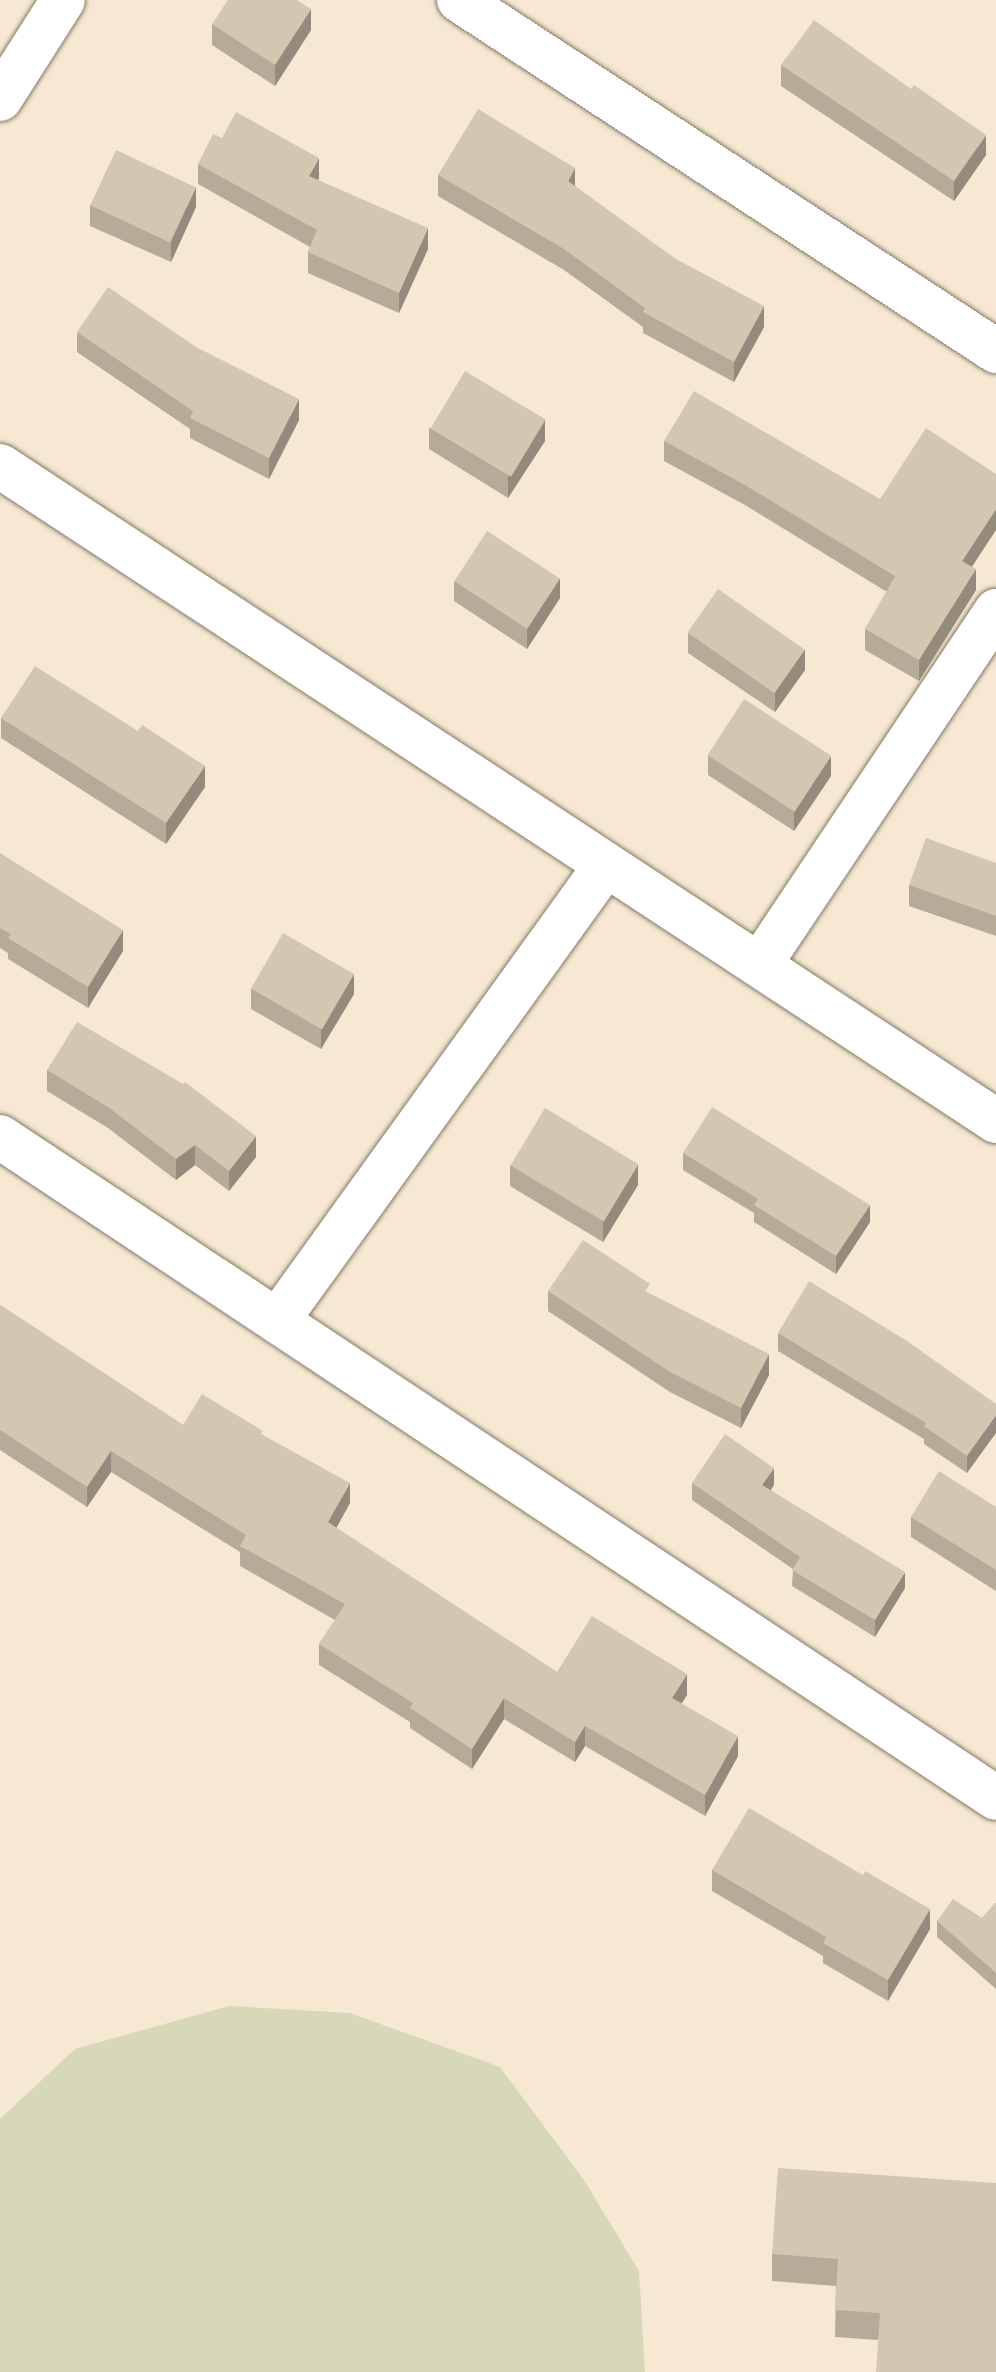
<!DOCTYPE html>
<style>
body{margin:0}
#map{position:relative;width:996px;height:2372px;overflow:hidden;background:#f6e8d3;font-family:"Playfair Display",serif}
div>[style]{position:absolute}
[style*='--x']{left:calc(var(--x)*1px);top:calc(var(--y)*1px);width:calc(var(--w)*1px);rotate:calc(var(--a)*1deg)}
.green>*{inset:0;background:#d6d8b7}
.roads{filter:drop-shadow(0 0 2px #847865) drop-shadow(0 0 2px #847865)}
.minor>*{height:44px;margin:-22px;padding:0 22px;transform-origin:22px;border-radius:22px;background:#fff}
.wall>*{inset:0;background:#b6ab99}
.shaded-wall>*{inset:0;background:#948b7d}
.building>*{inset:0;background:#d4c7b2;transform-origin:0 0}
span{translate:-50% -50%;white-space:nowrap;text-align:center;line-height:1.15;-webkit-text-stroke:7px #f6e8d3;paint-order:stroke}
</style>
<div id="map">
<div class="green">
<div style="clip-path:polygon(229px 2006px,350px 2013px,500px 2067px,584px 2180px,639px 2271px,645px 2372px,0 2372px,0 2119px,75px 2049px)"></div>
</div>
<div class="roads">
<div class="minor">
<div style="--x:459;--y:0;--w:642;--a:33.17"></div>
<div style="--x:0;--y:99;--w:117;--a:-57.5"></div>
<div style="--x:0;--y:466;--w:1192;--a:33.33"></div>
<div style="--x:760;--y:964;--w:425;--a:-56.2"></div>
<div style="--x:0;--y:1137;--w:1195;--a:33.57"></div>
<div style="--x:277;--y:1321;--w:562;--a:-54.19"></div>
</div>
</div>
<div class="wall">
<div style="clip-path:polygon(212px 24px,311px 30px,275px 86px,212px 45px)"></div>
<div style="clip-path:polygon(781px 65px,911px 89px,986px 155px,954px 201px,781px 86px)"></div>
<div style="clip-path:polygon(222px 138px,319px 178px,318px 180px,428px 249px,399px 313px,308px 273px,308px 252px,310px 247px,198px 184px,198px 164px)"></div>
<div style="clip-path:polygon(438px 175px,575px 186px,764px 327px,734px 382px,643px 333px,643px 327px,564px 270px,438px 196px)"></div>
<div style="clip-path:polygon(90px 205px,196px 207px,171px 262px,90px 226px)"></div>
<div style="clip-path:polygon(77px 332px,299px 420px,269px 479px,190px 438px,190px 429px,77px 352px)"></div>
<div style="clip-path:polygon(429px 428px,545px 441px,508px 498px,429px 449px)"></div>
<div style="clip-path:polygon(664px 441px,972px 567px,976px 590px,919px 681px,865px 650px,865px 629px,887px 592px,745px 505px,664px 461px)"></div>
<div style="clip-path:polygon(454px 581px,560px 598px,527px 649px,454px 601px)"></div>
<div style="clip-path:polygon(688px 633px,805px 670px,775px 712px,688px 653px)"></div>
<div style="clip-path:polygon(1px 718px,205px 787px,166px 844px,1px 738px)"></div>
<div style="clip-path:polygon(708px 755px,831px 776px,794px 831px,708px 775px)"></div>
<div style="clip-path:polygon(0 853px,123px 951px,88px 1008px,8px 959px,8px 953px,0 948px)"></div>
<div style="clip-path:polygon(996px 863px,996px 936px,909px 906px,909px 885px)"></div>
<div style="clip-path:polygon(251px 988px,354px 994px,321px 1049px,251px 1009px)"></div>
<div style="clip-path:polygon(47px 1070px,256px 1157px,229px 1191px,195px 1165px,176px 1180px,108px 1128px,47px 1091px)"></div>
<div style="clip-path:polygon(683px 1153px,870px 1222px,836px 1274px,754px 1222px,754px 1213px,683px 1170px)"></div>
<div style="clip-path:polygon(510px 1165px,638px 1185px,603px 1242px,510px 1186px)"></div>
<div style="clip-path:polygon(548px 1291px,650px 1294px,769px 1375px,741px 1428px,670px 1392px,548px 1311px)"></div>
<div style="clip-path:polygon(0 1305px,183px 1425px,263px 1435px,350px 1503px,336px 1528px,557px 1672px,687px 1695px,681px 1704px,738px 1756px,705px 1816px,585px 1746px,575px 1762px,504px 1719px,472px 1769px,410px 1728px,410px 1722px,319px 1665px,319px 1644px,335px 1620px,240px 1566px,240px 1552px,111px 1472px,87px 1507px,0 1450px)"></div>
<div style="clip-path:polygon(778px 1333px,996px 1404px,967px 1473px,924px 1444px,924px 1439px,778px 1351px)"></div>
<div style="clip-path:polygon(692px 1483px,774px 1485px,771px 1490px,905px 1588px,875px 1637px,792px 1586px,793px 1569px,692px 1500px)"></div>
<div style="clip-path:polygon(996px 1507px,996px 1591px,911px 1537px,911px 1517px)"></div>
<div style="clip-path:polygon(712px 1870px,863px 1875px,930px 1929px,888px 2001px,823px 1963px,823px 1956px,712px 1891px)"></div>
<div style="clip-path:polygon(996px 1903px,996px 1989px,937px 1937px,937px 1921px,982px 1918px)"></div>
<div style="clip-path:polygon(996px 2183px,878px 2340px,835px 2337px,836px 2286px,772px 2281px,772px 2254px)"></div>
</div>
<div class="shaded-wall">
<div style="clip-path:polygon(311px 9px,311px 30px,275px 86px,275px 65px)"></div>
<div style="clip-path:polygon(986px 135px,986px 155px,954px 201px,954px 181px)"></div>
<div style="clip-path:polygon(319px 158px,319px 178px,309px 197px,309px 176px)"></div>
<div style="clip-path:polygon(575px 168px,575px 189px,568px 181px)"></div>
<div style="clip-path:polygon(196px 187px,196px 207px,171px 262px,171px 242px)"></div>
<div style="clip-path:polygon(428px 228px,428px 249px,399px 313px,399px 293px)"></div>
<div style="clip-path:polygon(764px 306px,764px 327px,734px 382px,734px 362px)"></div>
<div style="clip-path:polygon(299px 399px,299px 420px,269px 479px,269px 458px)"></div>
<div style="clip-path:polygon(545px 420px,545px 441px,508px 498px,508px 477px)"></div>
<div style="clip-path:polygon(996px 509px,996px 530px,962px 582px,962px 561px)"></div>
<div style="clip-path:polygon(976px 569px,976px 590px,919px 681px,919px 660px)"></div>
<div style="clip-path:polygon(560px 578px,560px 598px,527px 649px,527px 628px)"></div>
<div style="clip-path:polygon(805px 649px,805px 670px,775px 712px,775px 692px)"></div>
<div style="clip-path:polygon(831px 756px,831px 776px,794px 831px,794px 811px)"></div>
<div style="clip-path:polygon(205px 766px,205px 787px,166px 844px,166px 823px)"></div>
<div style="clip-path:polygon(123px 930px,123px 951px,88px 1008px,88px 987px)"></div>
<div style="clip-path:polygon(354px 974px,354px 994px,321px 1049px,321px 1029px)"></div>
<div style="clip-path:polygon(256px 1136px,256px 1157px,229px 1191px,229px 1171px)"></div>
<div style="clip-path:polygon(195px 1145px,195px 1165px,176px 1180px,176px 1159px)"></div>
<div style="clip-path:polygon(638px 1164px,638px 1185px,603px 1242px,603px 1221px)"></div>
<div style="clip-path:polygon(870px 1205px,870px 1222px,836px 1274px,836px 1256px)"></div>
<div style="clip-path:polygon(769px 1354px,769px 1375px,741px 1428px,741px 1408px)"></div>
<div style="clip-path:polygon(996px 1415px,996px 1433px,967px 1473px,967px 1456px)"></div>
<div style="clip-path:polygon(111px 1451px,111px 1472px,87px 1507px,87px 1487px)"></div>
<div style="clip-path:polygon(774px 1468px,774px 1485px,762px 1502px,762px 1485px)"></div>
<div style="clip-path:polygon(350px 1483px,350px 1503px,328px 1543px,328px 1522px)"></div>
<div style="clip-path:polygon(905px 1572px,905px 1588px,875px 1637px,875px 1620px)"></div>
<div style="clip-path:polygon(687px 1674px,687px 1695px,672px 1719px,672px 1698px)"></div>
<div style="clip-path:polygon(504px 1698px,504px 1719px,472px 1769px,472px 1749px)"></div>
<div style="clip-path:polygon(585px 1726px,585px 1746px,575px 1762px,575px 1742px)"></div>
<div style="clip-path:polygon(738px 1736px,738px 1756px,705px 1816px,705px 1795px)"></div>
<div style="clip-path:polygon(930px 1909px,930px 1929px,888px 2001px,888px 1980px)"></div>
</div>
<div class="building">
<div style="clip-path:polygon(228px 0,297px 0,311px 9px,275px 65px,212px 24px)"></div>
<div style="clip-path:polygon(814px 20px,911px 89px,914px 85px,986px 135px,954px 181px,781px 65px)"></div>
<div style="clip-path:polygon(478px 109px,575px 168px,568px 181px,676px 259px,764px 306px,734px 362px,643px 312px,645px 308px,564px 249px,438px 175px)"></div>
<div style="clip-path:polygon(236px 112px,319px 158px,309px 176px,428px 228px,399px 293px,308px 252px,317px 230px,198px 164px,213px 134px,222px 138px)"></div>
<div style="left:116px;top:150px;width:88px;height:61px;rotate:25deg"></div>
<div style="clip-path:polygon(108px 287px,196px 347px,299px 399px,269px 458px,190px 418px,193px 411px,77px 332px)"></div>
<div style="left:465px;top:371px;width:94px;height:67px;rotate:31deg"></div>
<div style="clip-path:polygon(694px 391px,880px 499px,926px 428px,996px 474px,996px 509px,962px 561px,976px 569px,919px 660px,865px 629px,895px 576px,745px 485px,664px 441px)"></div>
<div style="left:487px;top:531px;width:87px;height:60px;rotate:33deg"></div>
<div style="left:718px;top:589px;width:106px;height:53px;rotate:35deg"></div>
<div style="clip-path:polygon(35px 666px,138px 731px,142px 725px,205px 766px,166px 823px,1px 718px)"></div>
<div style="left:744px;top:699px;width:104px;height:67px;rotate:33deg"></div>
<div style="clip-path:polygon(926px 838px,996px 863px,996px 916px,909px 885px)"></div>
<div style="clip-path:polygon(0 853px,123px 930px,88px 987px,8px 938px,11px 934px,0 928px)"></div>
<div style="left:283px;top:933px;width:82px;height:64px;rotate:30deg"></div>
<div style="clip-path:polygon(77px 1022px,183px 1084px,185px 1082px,256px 1136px,229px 1171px,195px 1145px,176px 1159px,108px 1107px,47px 1070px)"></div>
<div style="clip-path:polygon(712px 1107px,870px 1205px,836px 1256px,754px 1205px,758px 1199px,683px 1153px)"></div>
<div style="left:545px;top:1108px;width:109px;height:67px;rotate:31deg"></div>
<div style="clip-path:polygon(583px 1240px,650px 1284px,645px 1291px,769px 1354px,741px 1408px,670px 1372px,548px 1291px)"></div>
<div style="clip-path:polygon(809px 1281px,907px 1341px,996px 1404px,996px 1415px,967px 1456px,924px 1426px,926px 1423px,778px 1333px)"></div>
<div style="clip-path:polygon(0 1305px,183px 1425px,202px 1394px,263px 1431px,261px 1434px,350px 1483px,328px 1522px,557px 1672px,592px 1616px,687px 1674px,672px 1698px,738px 1736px,705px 1795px,585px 1726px,575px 1742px,504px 1698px,472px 1749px,410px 1708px,413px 1703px,319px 1644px,345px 1604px,240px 1546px,246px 1535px,111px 1451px,87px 1487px,0 1430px)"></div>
<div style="clip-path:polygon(725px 1434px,774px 1468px,762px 1485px,905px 1572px,875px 1620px,792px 1570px,800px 1557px,692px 1483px)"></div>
<div style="clip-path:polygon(939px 1471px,996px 1507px,996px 1570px,911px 1517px)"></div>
<div style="clip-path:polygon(749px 1808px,863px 1875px,865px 1871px,930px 1909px,888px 1980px,823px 1943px,826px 1937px,712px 1870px)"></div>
<div style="clip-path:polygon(953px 1899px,982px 1918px,995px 1903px,996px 1903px,996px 1973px,937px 1921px)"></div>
<div style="clip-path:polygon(778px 2168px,996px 2183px,996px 2372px,876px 2372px,880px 2313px,835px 2310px,838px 2259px,772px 2254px)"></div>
</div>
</div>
